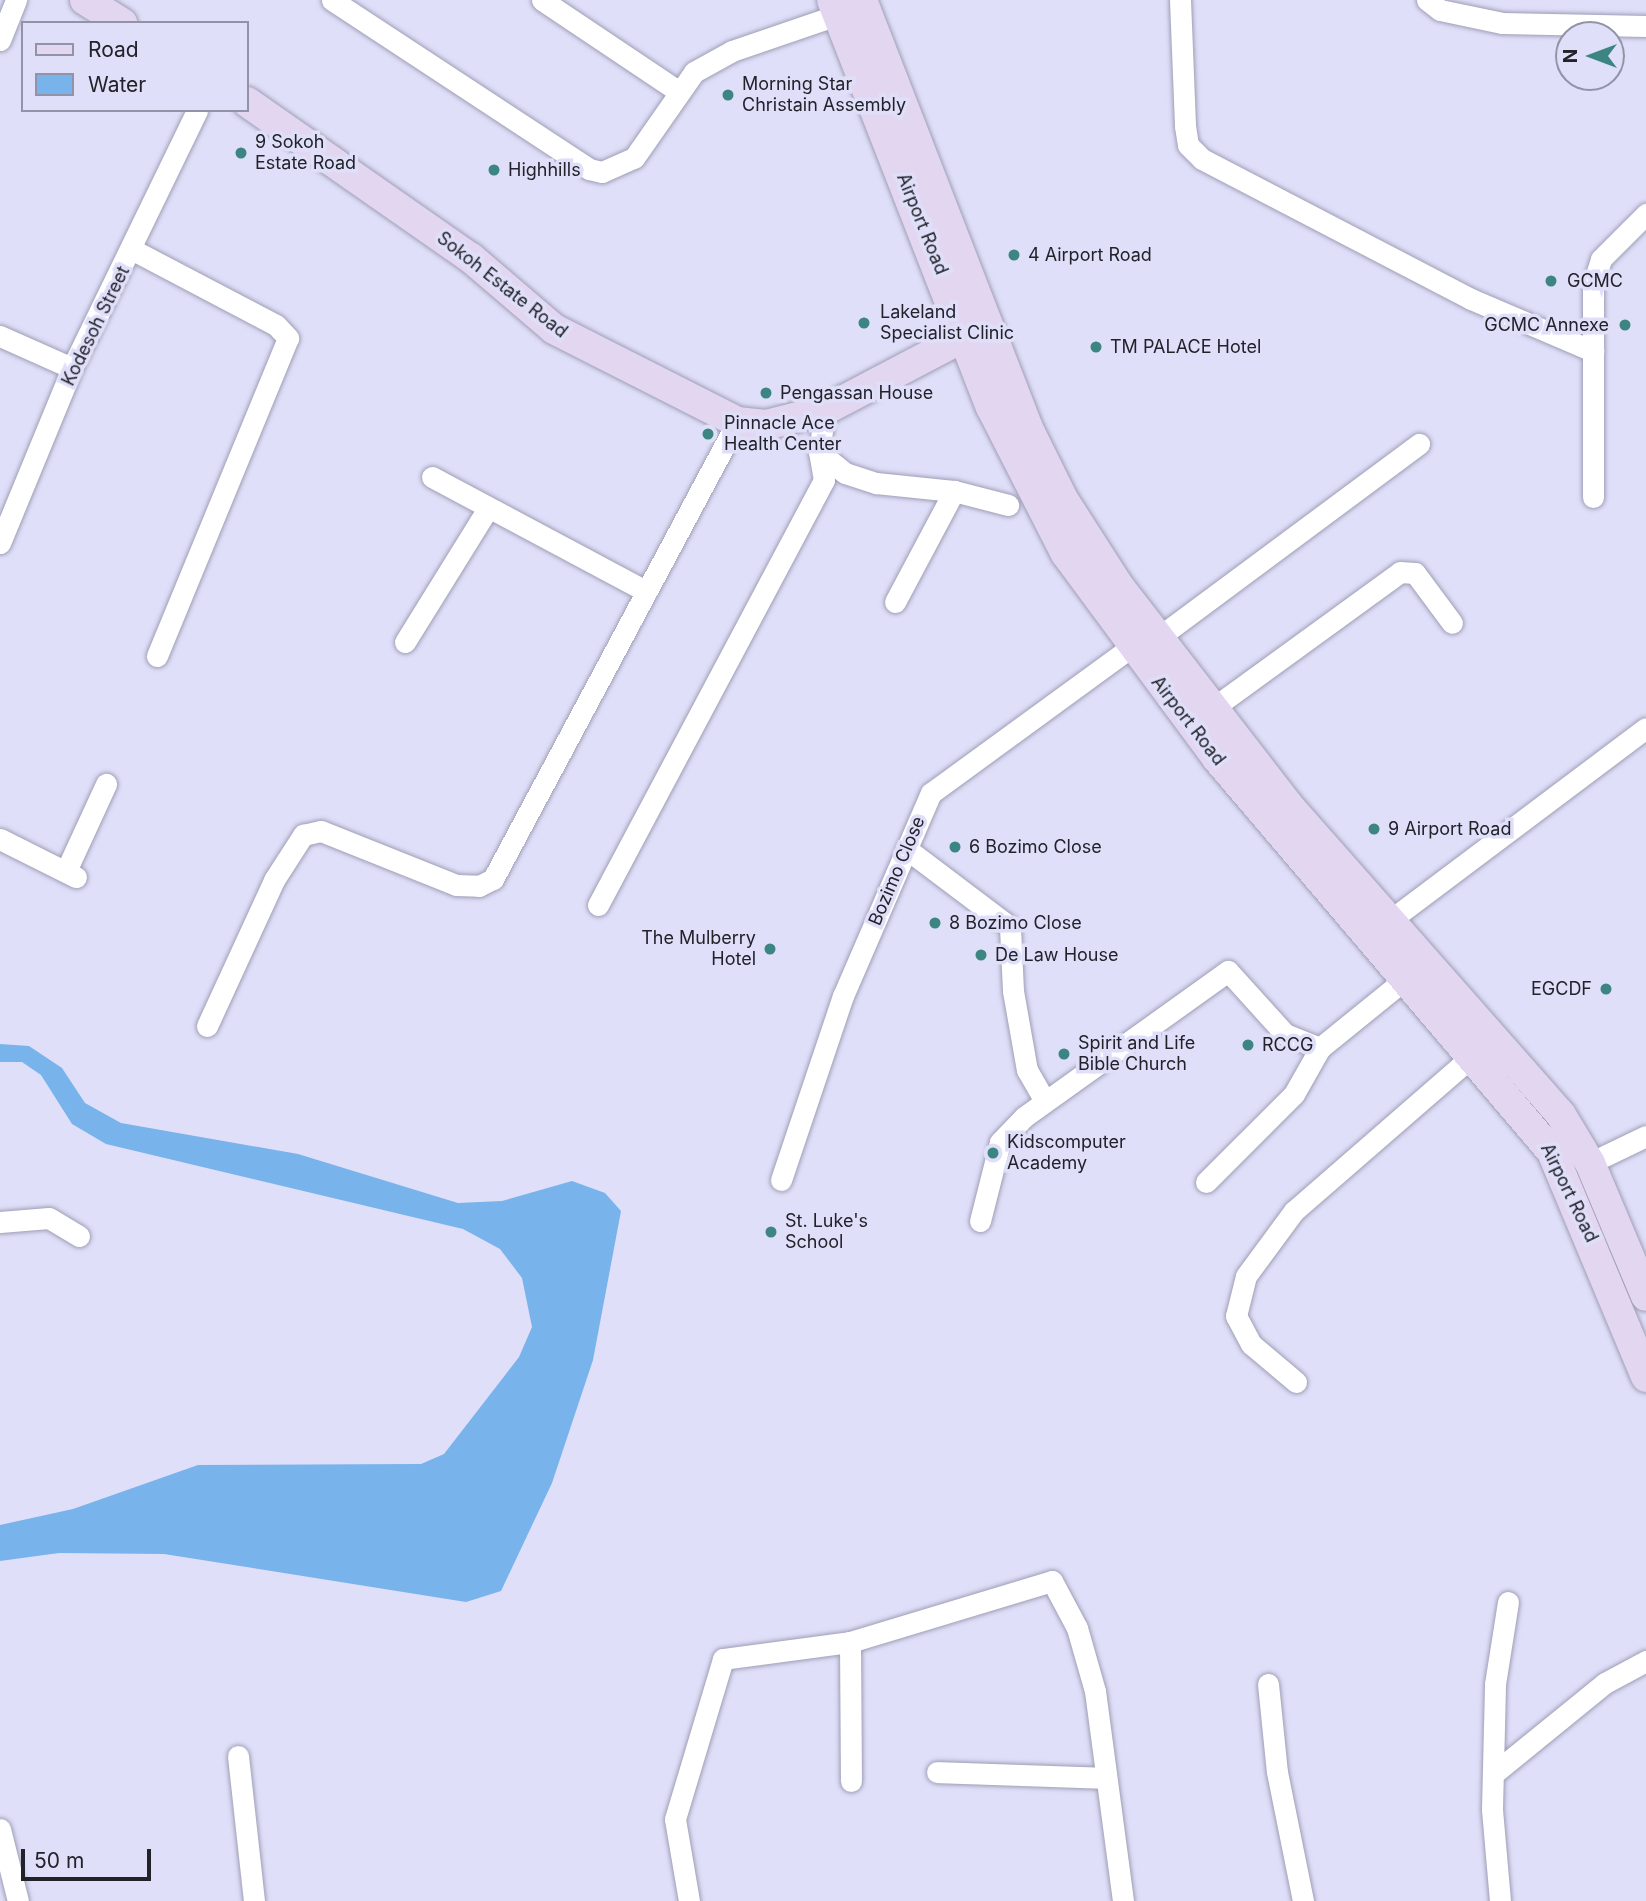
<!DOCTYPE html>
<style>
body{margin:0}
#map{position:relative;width:1646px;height:1901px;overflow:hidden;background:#dfdff9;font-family:Inter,sans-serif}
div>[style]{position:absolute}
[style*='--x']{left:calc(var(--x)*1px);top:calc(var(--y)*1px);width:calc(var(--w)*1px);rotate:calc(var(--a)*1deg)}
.water>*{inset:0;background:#78b3eb}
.roads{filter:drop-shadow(0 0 2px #9e9eb6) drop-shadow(0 0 2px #9e9eb6)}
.street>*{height:21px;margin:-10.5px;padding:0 10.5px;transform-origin:10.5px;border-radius:10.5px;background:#fff}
.secondary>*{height:30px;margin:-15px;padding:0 15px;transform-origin:15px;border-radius:15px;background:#e3d6f1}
.dots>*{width:19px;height:19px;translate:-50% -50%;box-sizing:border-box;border:4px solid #dfdff9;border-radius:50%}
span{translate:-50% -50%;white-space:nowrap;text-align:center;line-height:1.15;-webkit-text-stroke:7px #dfdff9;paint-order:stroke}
.poi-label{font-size:18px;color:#22222b}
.left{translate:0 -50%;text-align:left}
.right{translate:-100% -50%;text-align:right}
.street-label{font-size:18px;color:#22222b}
.legend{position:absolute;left:21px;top:21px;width:228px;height:91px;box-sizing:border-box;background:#dfdff9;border:2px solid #9393a7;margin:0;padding:9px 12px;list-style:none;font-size:21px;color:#22222b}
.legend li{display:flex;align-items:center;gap:14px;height:35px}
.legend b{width:35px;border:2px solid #9393a7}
.north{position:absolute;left:1555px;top:21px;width:70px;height:70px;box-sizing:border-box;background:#dfdff9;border:2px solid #9393a7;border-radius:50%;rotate:270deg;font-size:19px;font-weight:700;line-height:28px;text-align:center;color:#22222b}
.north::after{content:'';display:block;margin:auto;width:24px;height:32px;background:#3d8582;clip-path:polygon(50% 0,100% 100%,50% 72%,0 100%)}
.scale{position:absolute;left:21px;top:1849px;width:130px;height:32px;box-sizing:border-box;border:4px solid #22222b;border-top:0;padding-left:9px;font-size:21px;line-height:24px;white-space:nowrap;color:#22222b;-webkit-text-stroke:5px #dfdff9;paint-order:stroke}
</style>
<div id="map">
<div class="water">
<div style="clip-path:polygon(0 1044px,29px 1046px,62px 1068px,85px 1103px,121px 1123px,298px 1154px,458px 1203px,502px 1201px,572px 1181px,605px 1193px,621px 1211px,593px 1360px,552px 1483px,501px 1591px,466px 1602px,164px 1554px,59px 1553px,0 1561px,0 1525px,73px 1509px,198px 1465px,421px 1464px,444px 1454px,519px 1357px,532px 1327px,522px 1278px,500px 1249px,463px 1229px,106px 1144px,72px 1124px,41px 1075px,22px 1062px,0 1062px)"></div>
</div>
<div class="roads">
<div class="street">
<div style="--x:332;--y:0;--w:308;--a:33.3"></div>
<div style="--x:589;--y:169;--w:13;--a:13"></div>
<div style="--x:602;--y:172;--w:35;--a:-24"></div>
<div style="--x:634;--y:158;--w:105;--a:-55.1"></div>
<div style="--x:694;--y:72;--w:43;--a:-28.9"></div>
<div style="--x:732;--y:51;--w:111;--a:-18.9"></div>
<div style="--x:542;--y:0;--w:164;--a:33.8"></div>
<div style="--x:1180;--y:0;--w:126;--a:87.7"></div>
<div style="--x:1185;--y:126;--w:19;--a:81"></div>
<div style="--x:1188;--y:145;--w:20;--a:45"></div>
<div style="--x:1202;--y:159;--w:303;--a:27.5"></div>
<div style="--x:1471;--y:299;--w:133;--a:23.1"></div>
<div style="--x:1427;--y:0;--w:16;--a:38"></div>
<div style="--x:1440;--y:10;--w:63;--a:11.8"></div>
<div style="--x:1502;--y:23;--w:144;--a:1.2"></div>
<div style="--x:0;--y:40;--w:43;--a:-68.2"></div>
<div style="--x:133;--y:250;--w:161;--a:27.7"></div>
<div style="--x:276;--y:325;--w:18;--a:47"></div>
<div style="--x:288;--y:338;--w:344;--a:112.4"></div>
<div style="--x:0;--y:336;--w:79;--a:24"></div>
<div style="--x:819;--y:452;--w:33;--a:39"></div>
<div style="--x:845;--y:473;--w:33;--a:18"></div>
<div style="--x:876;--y:483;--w:78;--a:5.9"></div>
<div style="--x:954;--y:491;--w:56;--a:14.5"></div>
<div style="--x:432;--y:477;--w:240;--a:28.1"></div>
<div style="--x:1593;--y:497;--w:213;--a:-90"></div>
<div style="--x:1593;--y:284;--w:26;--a:-72"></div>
<div style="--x:1601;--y:259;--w:64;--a:-45"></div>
<div style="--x:0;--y:543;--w:189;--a:-67.6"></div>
<div style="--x:72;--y:368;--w:287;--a:-64.1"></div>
<div style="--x:895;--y:602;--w:126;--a:-62"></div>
<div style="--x:1159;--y:637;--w:324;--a:-36.6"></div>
<div style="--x:405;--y:642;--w:158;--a:-58.2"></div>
<div style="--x:1213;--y:708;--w:231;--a:-36"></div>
<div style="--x:1400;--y:572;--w:15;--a:4"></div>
<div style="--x:1415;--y:573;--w:62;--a:53.5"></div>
<div style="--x:0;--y:839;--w:85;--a:26.6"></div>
<div style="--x:908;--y:850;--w:128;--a:37"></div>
<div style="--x:1010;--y:927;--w:64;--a:87.3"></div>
<div style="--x:1013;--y:991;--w:80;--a:80"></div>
<div style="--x:1027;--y:1070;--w:32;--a:60"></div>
<div style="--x:66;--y:871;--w:96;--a:-65.3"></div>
<div style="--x:598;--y:905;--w:481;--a:-62"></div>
<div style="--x:824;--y:480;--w:28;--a:-100"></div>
<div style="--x:819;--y:452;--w:42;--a:-81.9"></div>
<div style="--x:1389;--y:921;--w:321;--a:-36.9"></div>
<div style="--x:207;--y:1026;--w:161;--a:-65.3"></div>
<div style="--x:274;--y:880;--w:54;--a:-57.2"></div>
<div style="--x:303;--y:835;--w:18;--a:-13"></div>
<div style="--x:321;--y:831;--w:145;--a:21.8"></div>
<div style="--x:456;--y:885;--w:23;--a:2"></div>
<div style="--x:479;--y:886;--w:16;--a:-27"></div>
<div style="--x:493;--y:879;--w:518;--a:-61.9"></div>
<div style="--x:1590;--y:1163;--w:62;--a:-25.7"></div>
<div style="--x:781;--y:1180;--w:194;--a:-71.4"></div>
<div style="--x:843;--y:996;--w:221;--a:-66.6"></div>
<div style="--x:931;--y:793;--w:246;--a:-36.1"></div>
<div style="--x:1206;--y:1182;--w:124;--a:-45"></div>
<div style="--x:1294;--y:1094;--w:53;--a:-60.5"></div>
<div style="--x:980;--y:1221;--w:81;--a:-75.8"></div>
<div style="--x:1000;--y:1142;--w:35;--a:-46"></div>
<div style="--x:1024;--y:1117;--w:251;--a:-35.6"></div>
<div style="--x:1228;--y:971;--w:85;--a:47.9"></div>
<div style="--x:1285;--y:1034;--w:38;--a:22"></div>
<div style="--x:1320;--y:1048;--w:108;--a:-39"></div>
<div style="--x:0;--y:1222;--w:49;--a:-4.7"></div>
<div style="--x:49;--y:1218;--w:35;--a:31"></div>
<div style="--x:1296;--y:1382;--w:59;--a:-139.8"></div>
<div style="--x:1251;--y:1344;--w:32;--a:-118"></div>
<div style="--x:1236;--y:1316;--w:41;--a:-76"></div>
<div style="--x:1246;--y:1276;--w:81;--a:-53.6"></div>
<div style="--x:1294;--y:1211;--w:236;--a:-41"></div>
<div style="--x:850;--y:1642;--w:139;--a:89.6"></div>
<div style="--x:1268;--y:1684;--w:88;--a:84.2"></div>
<div style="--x:1277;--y:1772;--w:132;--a:78.6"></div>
<div style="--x:238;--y:1756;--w:146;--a:83.7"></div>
<div style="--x:937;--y:1772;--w:169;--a:2"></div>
<div style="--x:1493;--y:1774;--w:144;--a:-39.1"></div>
<div style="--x:1605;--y:1683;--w:47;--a:-28.2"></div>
<div style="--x:0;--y:1829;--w:74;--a:76"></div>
<div style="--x:689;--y:1901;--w:83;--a:-99.7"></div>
<div style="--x:675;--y:1819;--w:167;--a:-73.3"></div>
<div style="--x:723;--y:1659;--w:128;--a:-7.6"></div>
<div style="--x:850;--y:1642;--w:211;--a:-16.8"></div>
<div style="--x:1052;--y:1581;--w:53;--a:62"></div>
<div style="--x:1077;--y:1628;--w:66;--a:74.1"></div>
<div style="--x:1095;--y:1691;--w:212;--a:82.4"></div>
<div style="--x:1500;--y:1901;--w:92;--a:-95"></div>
<div style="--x:1492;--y:1809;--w:125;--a:-88.6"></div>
<div style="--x:1495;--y:1684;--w:83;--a:-81"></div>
</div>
<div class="secondary">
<div style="--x:85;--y:0;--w:44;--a:31.9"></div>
<div style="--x:832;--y:0;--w:437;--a:68.7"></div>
<div style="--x:991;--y:407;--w:165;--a:63"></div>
<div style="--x:1066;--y:554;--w:252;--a:53.5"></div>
<div style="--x:1216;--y:757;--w:519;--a:49.61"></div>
<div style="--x:1552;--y:1152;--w:244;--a:67.3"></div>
<div style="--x:862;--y:0;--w:459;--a:68.8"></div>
<div style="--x:1028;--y:428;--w:79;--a:63.8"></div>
<div style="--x:1063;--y:499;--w:102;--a:57.4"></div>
<div style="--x:1118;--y:585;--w:277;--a:52.3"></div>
<div style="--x:1287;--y:804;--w:414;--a:48.6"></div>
<div style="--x:1561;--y:1115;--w:56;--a:58.9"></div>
<div style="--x:1590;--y:1163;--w:144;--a:67.2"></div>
<div style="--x:247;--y:102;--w:273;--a:34.9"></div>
<div style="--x:471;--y:258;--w:109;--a:40.5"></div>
<div style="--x:554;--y:329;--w:205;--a:26.9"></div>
<div style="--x:737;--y:422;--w:29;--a:6"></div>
<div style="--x:766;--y:425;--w:61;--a:-14.3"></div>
<div style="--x:825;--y:410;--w:159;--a:-27.7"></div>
</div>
</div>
<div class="dots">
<div style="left:728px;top:95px;background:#3d8582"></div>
<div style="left:241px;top:153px;background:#3d8582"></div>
<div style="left:494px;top:170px;background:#3d8582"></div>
<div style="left:1014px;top:255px;background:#3d8582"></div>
<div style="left:1551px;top:281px;background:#3d8582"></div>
<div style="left:864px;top:323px;background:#3d8582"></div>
<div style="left:1625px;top:325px;background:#3d8582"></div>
<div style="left:1096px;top:347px;background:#3d8582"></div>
<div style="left:766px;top:393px;background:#3d8582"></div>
<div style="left:708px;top:434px;background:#3d8582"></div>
<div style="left:1374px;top:829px;background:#3d8582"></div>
<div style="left:955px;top:847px;background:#3d8582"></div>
<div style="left:935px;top:923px;background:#3d8582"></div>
<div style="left:770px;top:949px;background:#3d8582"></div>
<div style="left:981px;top:955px;background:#3d8582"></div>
<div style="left:1606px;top:989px;background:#3d8582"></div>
<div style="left:1248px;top:1045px;background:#3d8582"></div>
<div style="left:1064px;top:1054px;background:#3d8582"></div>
<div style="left:993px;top:1153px;background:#3d8582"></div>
<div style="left:771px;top:1232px;background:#3d8582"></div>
</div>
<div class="poi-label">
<span class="left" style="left:742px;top:95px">Morning Star<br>Christain Assembly</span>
<span class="left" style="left:255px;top:153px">9 Sokoh<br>Estate Road</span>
<span class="left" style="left:508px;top:170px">Highhills</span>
<span class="left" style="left:1028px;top:255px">4 Airport Road</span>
<span class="left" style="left:1567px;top:281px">GCMC</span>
<span class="left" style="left:880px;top:323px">Lakeland<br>Specialist Clinic</span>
<span class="right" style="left:1609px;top:325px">GCMC Annexe</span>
<span class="left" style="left:1110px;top:347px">TM PALACE Hotel</span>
<span class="left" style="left:780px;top:393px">Pengassan House</span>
<span class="left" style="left:724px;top:434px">Pinnacle Ace<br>Health Center</span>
<span class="left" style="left:1388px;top:829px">9 Airport Road</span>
<span class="left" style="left:969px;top:847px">6 Bozimo Close</span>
<span class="left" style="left:949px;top:923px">8 Bozimo Close</span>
<span class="right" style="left:756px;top:949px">The Mulberry<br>Hotel</span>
<span class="left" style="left:995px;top:955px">De Law House</span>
<span class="right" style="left:1592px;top:989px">EGCDF</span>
<span class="left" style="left:1078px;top:1054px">Spirit and Life<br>Bible Church</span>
<span class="left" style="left:1262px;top:1045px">RCCG</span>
<span class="left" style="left:1007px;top:1153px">Kidscomputer<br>Academy</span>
<span class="left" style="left:785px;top:1232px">St. Luke's<br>School</span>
</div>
<div class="street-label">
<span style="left:922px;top:224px;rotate:68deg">Airport Road</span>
<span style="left:502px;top:285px;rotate:38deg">Sokoh Estate Road</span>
<span style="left:96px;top:326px;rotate:-64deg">Kodesoh Street</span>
<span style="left:1188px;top:721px;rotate:52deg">Airport Road</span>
<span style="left:897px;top:871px;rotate:-67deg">Bozimo Close</span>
<span style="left:1569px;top:1193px;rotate:64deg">Airport Road</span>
</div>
<ul class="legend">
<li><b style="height:9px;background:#e3d6f1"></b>Road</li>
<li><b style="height:19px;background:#78b3eb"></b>Water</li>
</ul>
<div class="north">N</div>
<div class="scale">50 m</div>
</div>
